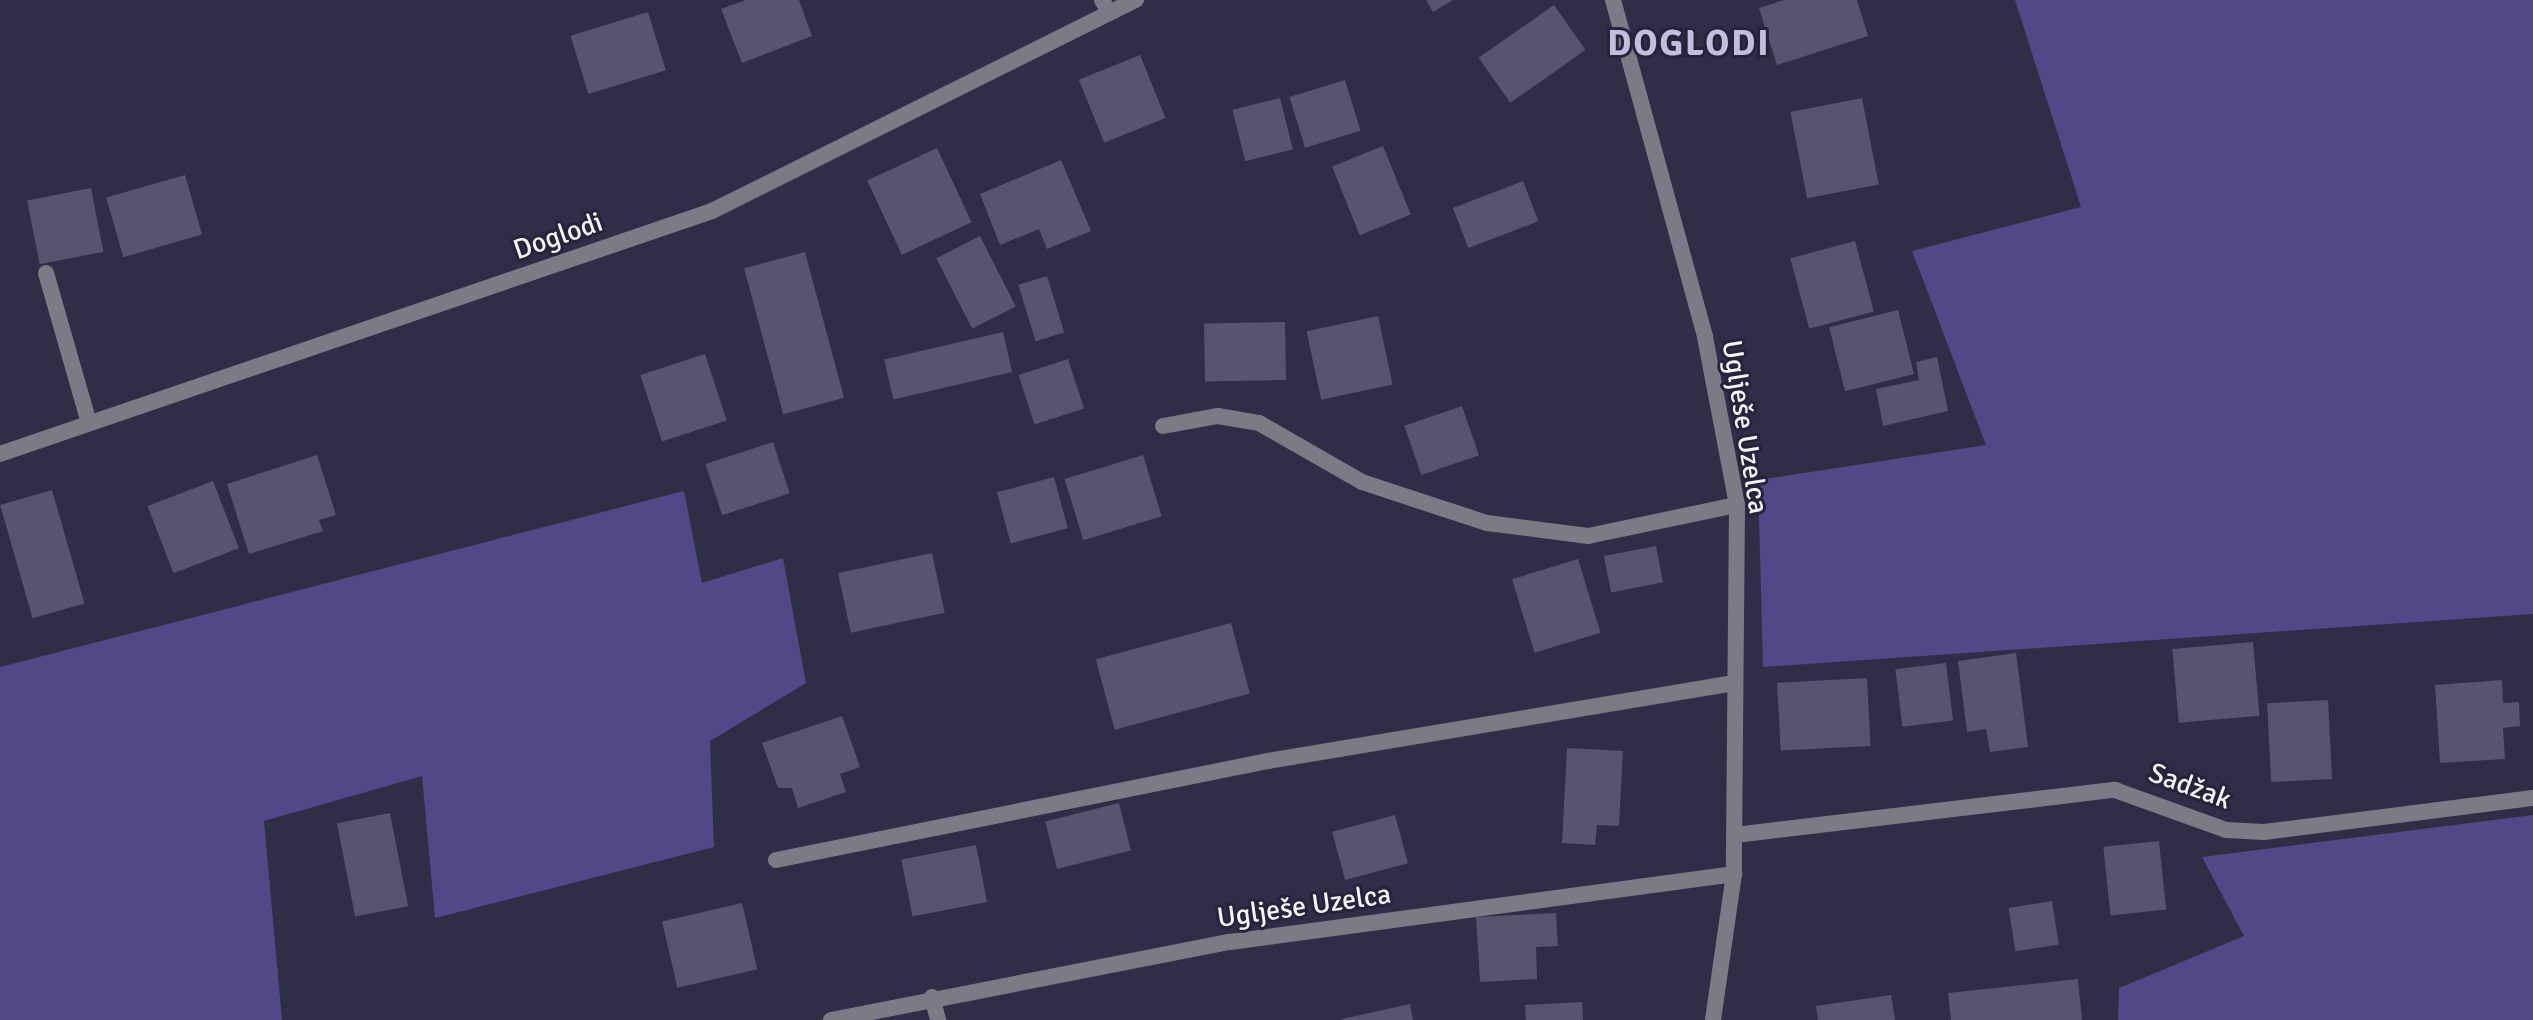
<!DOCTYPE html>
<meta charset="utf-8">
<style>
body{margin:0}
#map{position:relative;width:2533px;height:1020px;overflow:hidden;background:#302d46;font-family:Signika,sans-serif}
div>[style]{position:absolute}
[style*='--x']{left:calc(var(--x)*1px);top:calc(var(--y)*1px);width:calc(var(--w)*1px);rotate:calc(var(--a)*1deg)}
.green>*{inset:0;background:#524887}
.building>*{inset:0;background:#56546f;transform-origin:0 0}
.lane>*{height:16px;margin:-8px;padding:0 8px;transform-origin:8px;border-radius:8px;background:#7b7a87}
.street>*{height:16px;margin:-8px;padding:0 8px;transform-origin:8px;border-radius:8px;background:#7b7a87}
span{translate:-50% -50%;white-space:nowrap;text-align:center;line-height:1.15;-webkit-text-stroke:6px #26233b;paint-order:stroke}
.street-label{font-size:28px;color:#f4f4fd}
.district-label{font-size:36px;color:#c1bede;font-weight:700;letter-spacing:2px}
</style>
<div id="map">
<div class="green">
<div style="clip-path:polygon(2015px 0,2533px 0,2533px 614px,1763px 667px,1758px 480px,1986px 445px,1912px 251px,2081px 207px)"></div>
<div style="clip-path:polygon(684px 491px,702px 583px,783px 558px,806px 683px,710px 741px,714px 847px,435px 918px,422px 776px,264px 821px,282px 1020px,0 1020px,0 667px)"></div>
<div style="clip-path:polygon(2533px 815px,2533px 1020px,2118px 1020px,2119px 988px,2244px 936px,2202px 857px)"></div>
</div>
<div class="building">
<div style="clip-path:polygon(746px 0,799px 0,812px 36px,742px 63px,721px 9px)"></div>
<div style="clip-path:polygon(1426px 0,1453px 0,1433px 12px)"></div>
<div style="clip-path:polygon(1784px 0,1857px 0,1868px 36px,1777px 65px,1759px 8px)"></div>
<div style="left:1554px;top:5px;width:55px;height:92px;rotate:55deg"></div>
<div style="left:648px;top:12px;width:61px;height:81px;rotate:73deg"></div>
<div style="left:1140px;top:55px;width:68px;height:66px;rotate:68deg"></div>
<div style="left:1345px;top:80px;width:53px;height:58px;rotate:73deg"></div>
<div style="left:1280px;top:98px;width:53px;height:49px;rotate:76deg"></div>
<div style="left:1862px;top:98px;width:88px;height:73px;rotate:79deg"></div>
<div style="left:1383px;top:146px;width:74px;height:55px;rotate:68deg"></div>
<div style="left:937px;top:148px;width:82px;height:77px;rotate:65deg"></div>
<div style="clip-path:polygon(1061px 160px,1091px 231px,1047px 249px,1039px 229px,1000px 245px,980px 194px)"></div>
<div style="left:185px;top:175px;width:62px;height:82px;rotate:74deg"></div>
<div style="left:1523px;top:181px;width:43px;height:75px;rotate:69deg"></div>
<div style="left:91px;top:188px;width:65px;height:65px;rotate:79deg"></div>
<div style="left:980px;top:236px;width:79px;height:49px;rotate:63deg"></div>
<div style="left:1855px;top:241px;width:73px;height:67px;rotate:75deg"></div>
<div style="left:805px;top:252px;width:151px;height:63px;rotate:75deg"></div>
<div style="left:1047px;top:276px;width:59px;height:30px;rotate:73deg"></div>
<div style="left:1898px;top:310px;width:66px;height:71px;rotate:76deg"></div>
<div style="left:1378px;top:316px;width:70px;height:73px;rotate:78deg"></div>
<div style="left:1285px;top:322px;width:58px;height:81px;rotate:89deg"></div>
<div style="left:1003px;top:332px;width:41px;height:122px;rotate:77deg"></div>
<div style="left:705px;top:354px;width:70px;height:68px;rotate:72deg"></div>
<div style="clip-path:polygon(1937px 357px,1948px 411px,1883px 426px,1876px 389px,1919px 380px,1916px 362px)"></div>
<div style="left:1068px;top:359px;width:52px;height:52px;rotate:72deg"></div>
<div style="left:1462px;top:406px;width:52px;height:61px;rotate:71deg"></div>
<div style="left:773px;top:442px;width:54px;height:71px;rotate:72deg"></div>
<div style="clip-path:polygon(317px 455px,336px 515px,319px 520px,323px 531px,249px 554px,227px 484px)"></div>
<div style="left:1143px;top:455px;width:64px;height:82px;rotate:73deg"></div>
<div style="left:1054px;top:477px;width:53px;height:59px;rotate:75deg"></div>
<div style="left:213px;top:481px;width:72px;height:70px;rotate:69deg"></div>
<div style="left:52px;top:490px;width:118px;height:54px;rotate:74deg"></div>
<div style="left:1656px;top:546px;width:37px;height:53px;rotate:79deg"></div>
<div style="left:932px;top:553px;width:61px;height:96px;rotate:78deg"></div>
<div style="left:1578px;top:559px;width:77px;height:69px;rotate:73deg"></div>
<div style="left:1231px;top:623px;width:73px;height:140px;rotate:75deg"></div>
<div style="left:2253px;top:642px;width:74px;height:81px;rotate:85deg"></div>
<div style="clip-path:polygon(2016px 653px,2028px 747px,1990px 752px,1986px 729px,1967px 732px,1958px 661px)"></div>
<div style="left:1946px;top:663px;width:58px;height:51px;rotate:83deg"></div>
<div style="left:1867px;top:678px;width:68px;height:90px;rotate:87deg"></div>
<div style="clip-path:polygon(2502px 680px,2503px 703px,2519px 702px,2520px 726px,2503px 728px,2505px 759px,2440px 763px,2435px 685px)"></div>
<div style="left:2328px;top:700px;width:79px;height:61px;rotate:87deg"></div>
<div style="clip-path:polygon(842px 716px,860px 767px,840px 774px,846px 792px,798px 808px,792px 788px,778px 788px,762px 743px)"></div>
<div style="clip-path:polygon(1567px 748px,1623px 751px,1619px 826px,1597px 825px,1595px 845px,1562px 843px)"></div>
<div style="left:1119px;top:803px;width:49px;height:76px;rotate:76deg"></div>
<div style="left:390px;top:813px;width:95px;height:54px;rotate:79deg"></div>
<div style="left:1395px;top:815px;width:50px;height:65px;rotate:75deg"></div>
<div style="left:2159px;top:841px;width:69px;height:56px;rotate:84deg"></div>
<div style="left:976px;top:845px;width:58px;height:76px;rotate:79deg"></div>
<div style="left:2052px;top:901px;width:44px;height:44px;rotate:81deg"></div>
<div style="left:742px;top:903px;width:68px;height:82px;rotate:77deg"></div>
<div style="clip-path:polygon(1556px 913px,1558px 946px,1536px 947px,1537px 979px,1480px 982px,1476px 917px)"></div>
<div style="clip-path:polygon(2078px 979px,2082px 1020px,1951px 1020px,1948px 993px)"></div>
<div style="clip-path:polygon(1891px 995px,1895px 1020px,1818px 1020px,1816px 1006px)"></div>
<div style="left:1582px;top:1002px;width:18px;height:57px;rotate:87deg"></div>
<div style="clip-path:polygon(1410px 1004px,1413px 1020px,1342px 1020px,1342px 1019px)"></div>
</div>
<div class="lane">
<div style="--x:1102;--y:0;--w:14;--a:60"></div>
<div style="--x:46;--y:273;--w:156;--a:74"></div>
</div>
<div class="street">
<div style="--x:1613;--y:0;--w:349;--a:74.7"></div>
<div style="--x:1705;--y:337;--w:171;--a:79.2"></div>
<div style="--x:1737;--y:505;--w:369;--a:90.5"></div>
<div style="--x:1734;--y:874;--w:148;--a:98.2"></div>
<div style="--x:1163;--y:426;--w:56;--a:-10.3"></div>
<div style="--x:1218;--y:416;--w:42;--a:9.7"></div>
<div style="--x:1259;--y:423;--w:119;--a:29.8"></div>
<div style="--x:1362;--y:482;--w:132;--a:18.2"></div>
<div style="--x:1487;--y:523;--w:102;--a:7.3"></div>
<div style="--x:1588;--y:536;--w:152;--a:-11.8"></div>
<div style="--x:0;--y:454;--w:752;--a:-18.84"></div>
<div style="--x:712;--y:211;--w:474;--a:-26.5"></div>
<div style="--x:1735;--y:835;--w:383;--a:-6.8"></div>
<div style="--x:2115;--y:790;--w:118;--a:19.8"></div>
<div style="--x:2226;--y:830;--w:38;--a:3"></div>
<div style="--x:2264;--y:832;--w:271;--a:-7.2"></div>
<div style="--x:776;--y:860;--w:502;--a:-11.38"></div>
<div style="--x:1268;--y:761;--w:471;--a:-9.5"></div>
<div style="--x:932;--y:997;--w:24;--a:75"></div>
<div style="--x:831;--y:1020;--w:407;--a:-11.1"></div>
<div style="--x:1230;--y:942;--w:509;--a:-7.68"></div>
</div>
<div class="street-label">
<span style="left:558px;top:236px;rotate:-19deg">Doglodi</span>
<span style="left:1745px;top:427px;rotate:81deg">Uglješe Uzelca</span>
<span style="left:2190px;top:786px;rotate:20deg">Sadžak</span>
<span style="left:1304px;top:906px;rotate:-8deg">Uglješe Uzelca</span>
</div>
<div class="district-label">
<span style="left:1689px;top:44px">DOGLODI</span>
</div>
</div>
